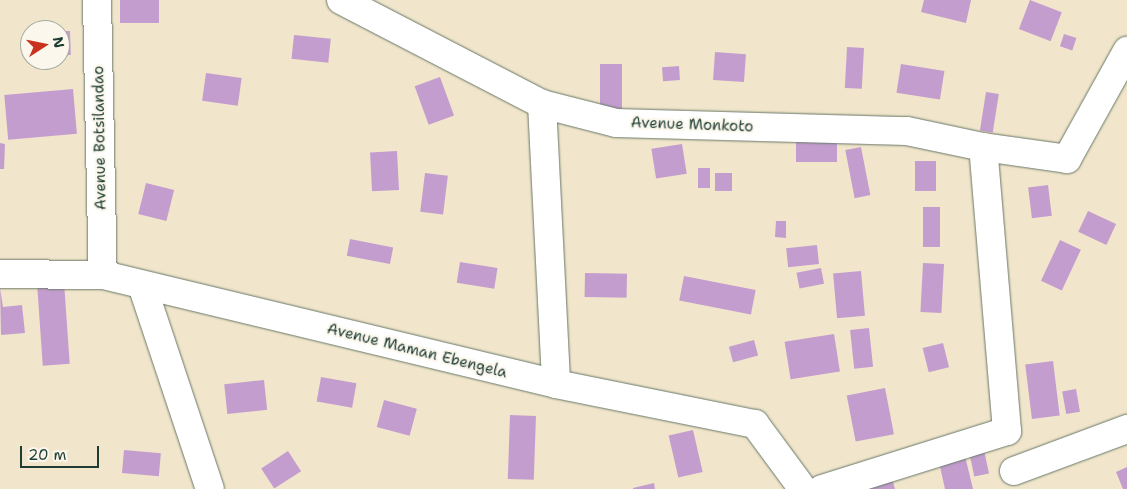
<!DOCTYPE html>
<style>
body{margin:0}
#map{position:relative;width:1127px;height:489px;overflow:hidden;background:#f1e6cb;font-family:"Shantell Sans",sans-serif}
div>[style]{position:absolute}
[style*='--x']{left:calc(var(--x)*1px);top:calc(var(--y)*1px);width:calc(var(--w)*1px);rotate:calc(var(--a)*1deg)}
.building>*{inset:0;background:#c49dcf;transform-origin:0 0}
.roads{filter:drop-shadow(0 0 1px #687869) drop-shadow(0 0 1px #687869)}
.minor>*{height:28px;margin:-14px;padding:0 14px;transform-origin:14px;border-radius:14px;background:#fff}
span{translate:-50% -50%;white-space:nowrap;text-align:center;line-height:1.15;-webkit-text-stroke:4.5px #fbf7ec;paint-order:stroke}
.street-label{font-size:15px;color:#1f3d34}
.north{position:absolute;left:20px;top:20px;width:50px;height:50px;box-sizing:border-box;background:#fbf7ec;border:1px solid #a3ada2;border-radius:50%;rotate:79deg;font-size:14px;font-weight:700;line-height:20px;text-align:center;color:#1f3d34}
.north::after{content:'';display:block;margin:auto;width:18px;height:22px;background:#c8321e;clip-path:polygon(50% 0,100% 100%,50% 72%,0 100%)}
.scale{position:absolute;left:20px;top:446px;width:79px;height:22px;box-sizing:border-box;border:2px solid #1f3d34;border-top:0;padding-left:6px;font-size:15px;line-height:18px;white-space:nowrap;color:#1f3d34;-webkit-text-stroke:4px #fbf7ec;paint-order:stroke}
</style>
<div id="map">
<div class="building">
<div style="left:120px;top:0;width:39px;height:23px"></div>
<div style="clip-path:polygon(924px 0,971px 0,966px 23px,921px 12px)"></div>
<div style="left:1030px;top:0;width:34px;height:31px;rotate:21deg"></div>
<div style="left:70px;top:31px;width:24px;height:10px;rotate:88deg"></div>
<div style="left:1064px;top:34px;width:13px;height:13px;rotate:18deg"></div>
<div style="left:294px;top:35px;width:37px;height:24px;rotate:6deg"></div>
<div style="left:847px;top:47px;width:17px;height:41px;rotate:3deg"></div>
<div style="left:715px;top:52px;width:31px;height:28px;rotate:4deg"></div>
<div style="left:600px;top:64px;width:22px;height:48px"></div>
<div style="left:901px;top:64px;width:44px;height:29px;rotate:9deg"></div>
<div style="left:679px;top:66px;width:14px;height:17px;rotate:86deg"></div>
<div style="left:206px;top:73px;width:36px;height:28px;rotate:8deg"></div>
<div style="left:440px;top:77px;width:41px;height:27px;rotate:70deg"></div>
<div style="left:73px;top:89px;width:45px;height:69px;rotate:85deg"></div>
<div style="left:986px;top:92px;width:13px;height:39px;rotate:9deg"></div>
<div style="left:796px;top:136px;width:41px;height:26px"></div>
<div style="clip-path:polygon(0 143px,5px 144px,4px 169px,0 169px)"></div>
<div style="left:682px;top:144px;width:30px;height:31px;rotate:81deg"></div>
<div style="left:861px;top:147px;width:49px;height:16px;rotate:79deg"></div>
<div style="left:397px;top:151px;width:39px;height:27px;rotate:87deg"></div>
<div style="left:915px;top:161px;width:21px;height:30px"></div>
<div style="left:698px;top:168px;width:12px;height:20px"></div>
<div style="left:425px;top:173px;width:23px;height:39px;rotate:7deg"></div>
<div style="left:715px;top:173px;width:17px;height:18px"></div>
<div style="left:146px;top:183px;width:29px;height:32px;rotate:14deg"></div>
<div style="left:1048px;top:185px;width:31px;height:20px;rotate:83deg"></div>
<div style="left:923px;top:207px;width:17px;height:40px"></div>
<div style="left:1088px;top:211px;width:31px;height:23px;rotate:25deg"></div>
<div style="clip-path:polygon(776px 221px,786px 221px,786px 238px,775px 237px)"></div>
<div style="left:350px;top:239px;width:44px;height:17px;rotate:11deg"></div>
<div style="left:1060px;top:240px;width:23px;height:45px;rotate:25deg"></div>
<div style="left:817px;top:245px;width:19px;height:31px;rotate:84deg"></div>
<div style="left:460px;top:262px;width:38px;height:21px;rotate:9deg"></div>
<div style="left:923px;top:263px;width:21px;height:49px;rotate:3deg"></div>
<div style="left:821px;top:268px;width:16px;height:25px;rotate:79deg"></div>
<div style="left:861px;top:271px;width:45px;height:28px;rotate:85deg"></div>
<div style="left:585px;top:273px;width:42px;height:24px;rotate:1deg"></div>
<div style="left:684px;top:276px;width:73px;height:25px;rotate:11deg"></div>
<div style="left:64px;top:282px;width:82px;height:27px;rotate:86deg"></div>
<div style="clip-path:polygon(0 288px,3px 307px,22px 305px,25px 333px,1px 335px)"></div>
<div style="left:869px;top:328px;width:39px;height:19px;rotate:84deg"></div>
<div style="left:834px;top:334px;width:38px;height:50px;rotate:81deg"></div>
<div style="left:754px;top:340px;width:16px;height:26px;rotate:75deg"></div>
<div style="left:943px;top:343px;width:25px;height:21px;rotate:76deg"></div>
<div style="left:1053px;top:361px;width:55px;height:28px;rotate:83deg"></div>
<div style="left:321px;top:377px;width:36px;height:25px;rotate:10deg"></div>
<div style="left:264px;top:380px;width:30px;height:40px;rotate:84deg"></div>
<div style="left:885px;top:388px;width:47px;height:39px;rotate:79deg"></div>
<div style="left:1076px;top:389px;width:23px;height:14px;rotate:80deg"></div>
<div style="left:384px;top:400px;width:34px;height:28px;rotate:15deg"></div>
<div style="left:510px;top:415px;width:26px;height:64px;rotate:2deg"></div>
<div style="left:693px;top:430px;width:43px;height:25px;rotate:77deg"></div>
<div style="left:124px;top:450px;width:37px;height:23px;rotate:5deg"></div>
<div style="left:984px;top:450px;width:24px;height:15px;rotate:78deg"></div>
<div style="left:288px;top:451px;width:24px;height:32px;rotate:57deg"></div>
<div style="clip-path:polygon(965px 456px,973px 489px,945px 489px,939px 462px)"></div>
<div style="clip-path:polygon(1127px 467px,1127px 489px,1123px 489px,1116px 472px)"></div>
<div style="clip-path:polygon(891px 475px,895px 489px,868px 489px,866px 482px)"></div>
<div style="clip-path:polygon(654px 483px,655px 489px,633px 489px,633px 488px)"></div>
</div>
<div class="roads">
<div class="minor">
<div style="--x:97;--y:0;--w:275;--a:88.8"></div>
<div style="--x:341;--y:0;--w:226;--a:27.4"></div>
<div style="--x:542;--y:104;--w:76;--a:14.4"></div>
<div style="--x:616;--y:123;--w:291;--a:1.6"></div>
<div style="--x:907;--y:131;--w:78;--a:11.9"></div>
<div style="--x:983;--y:147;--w:85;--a:8.1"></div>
<div style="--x:1067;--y:159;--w:124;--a:-60.9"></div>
<div style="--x:542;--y:104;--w:280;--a:87.1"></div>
<div style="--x:0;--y:274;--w:103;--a:0.6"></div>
<div style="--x:103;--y:275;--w:466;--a:13.5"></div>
<div style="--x:556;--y:384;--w:203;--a:11.4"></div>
<div style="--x:755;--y:424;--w:81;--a:53.6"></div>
<div style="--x:142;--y:285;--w:215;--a:71.6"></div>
<div style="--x:1014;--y:471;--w:121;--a:-20.4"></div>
<div style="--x:822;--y:489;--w:194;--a:-17.4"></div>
<div style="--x:1007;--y:431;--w:285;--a:-94.8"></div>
</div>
</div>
<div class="street-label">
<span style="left:692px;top:125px;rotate:2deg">Avenue Monkoto</span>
<span style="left:100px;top:138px;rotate:-91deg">Avenue Botsilandao</span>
<span style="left:417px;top:351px;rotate:14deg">Avenue Maman Ebengela</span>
</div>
<div class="north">N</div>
<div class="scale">20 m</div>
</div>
